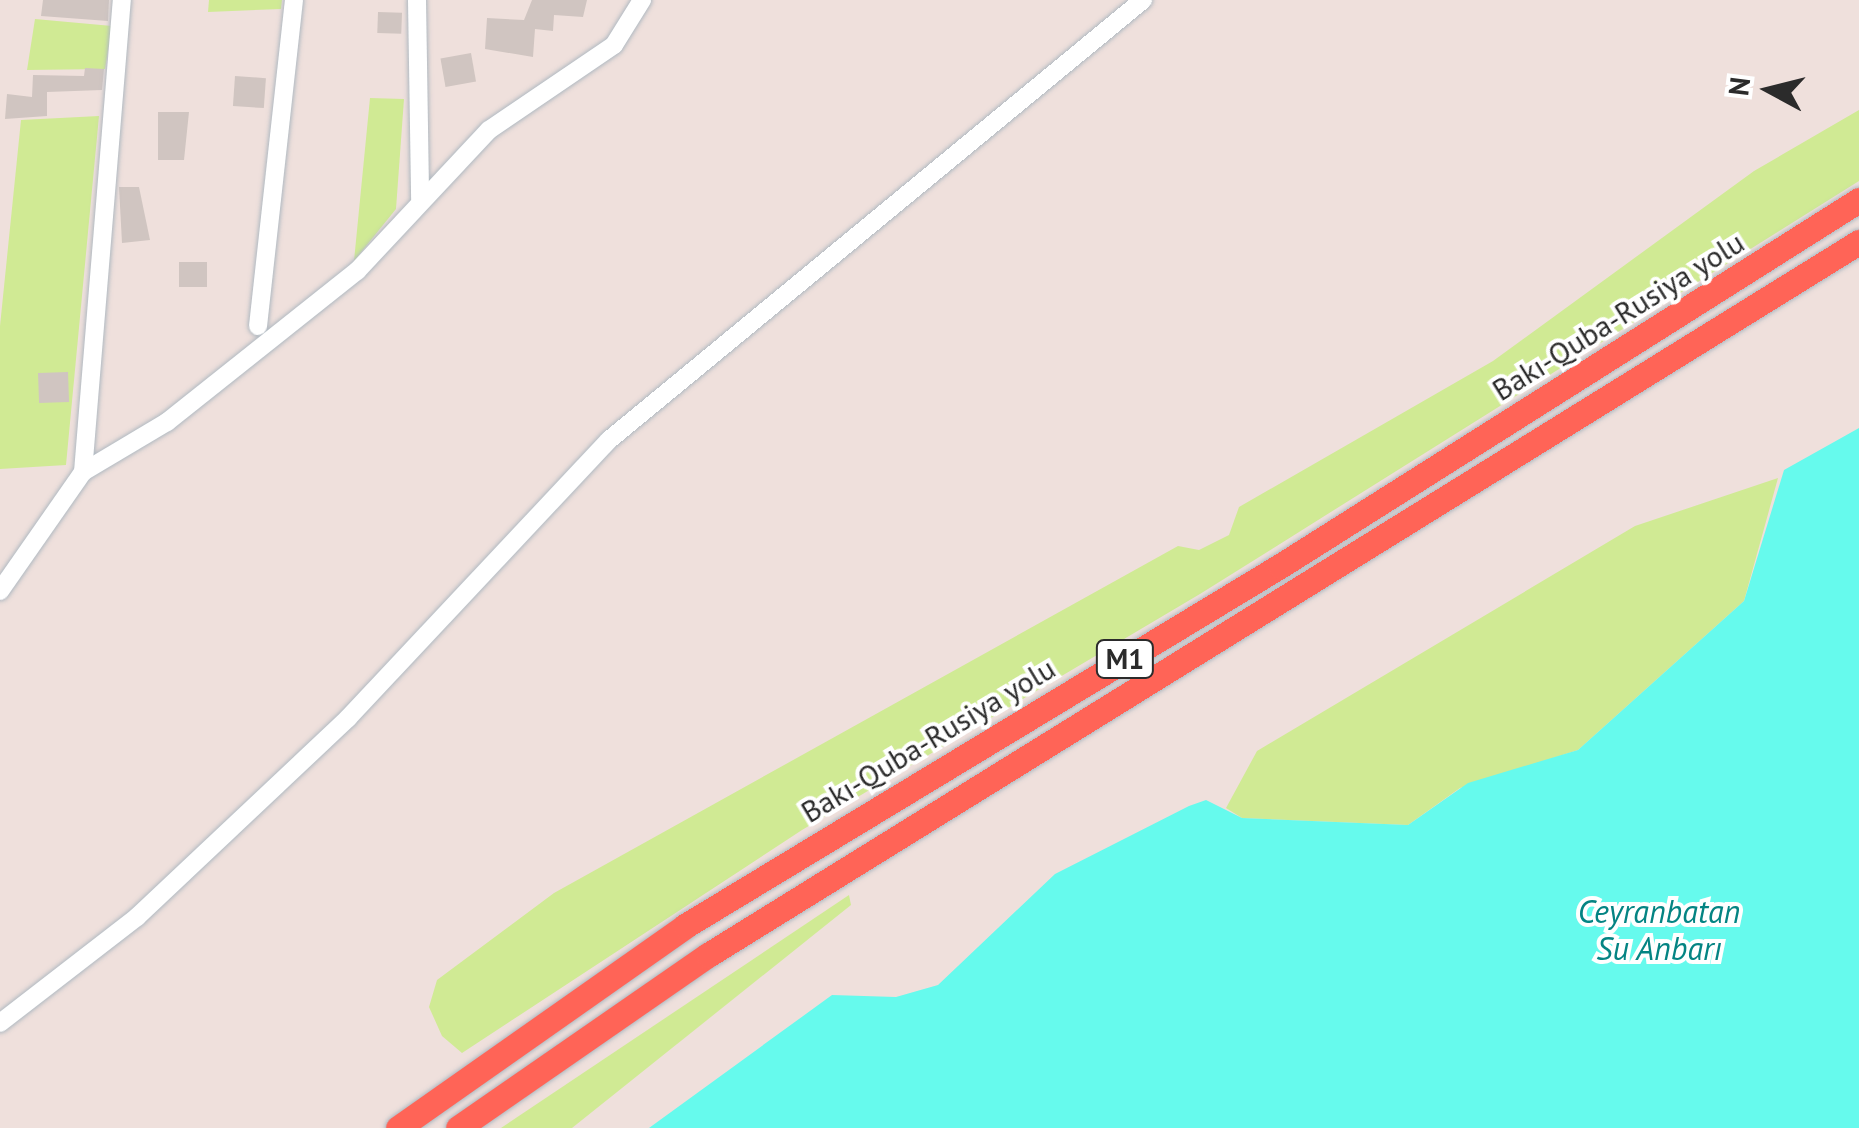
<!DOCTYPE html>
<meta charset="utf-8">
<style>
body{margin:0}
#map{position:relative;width:1859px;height:1128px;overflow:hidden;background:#efe0dc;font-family:"PT Sans",sans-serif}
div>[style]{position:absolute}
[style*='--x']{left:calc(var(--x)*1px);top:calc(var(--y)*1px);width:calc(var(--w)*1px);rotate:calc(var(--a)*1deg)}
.green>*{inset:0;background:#d0ea94}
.water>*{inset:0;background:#66faed}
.building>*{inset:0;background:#d0c5c1;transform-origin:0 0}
.roads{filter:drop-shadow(0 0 2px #b0b9c1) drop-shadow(0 0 2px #b0b9c1)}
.minor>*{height:18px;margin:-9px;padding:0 9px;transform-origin:9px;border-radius:9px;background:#fff}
.highway>*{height:25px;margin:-12.5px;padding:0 12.5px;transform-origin:12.5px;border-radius:12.5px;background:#ff6457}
span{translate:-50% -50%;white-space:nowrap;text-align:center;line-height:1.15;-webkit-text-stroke:8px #fff;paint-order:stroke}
.shield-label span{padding:2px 8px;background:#fff;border:2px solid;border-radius:8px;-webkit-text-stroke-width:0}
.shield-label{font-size:28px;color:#2b2b2b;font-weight:700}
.street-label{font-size:30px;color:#2b2b2b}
.water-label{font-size:32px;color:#048483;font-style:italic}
.north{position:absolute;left:1719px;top:40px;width:100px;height:100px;-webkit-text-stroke:8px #fff;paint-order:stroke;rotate:277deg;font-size:28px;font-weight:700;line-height:40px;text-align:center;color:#2b2b2b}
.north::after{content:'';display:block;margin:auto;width:35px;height:45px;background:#2b2b2b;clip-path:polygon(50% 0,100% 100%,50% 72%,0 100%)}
</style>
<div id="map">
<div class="green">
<div style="clip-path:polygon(209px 0,282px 0,281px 9px,208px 12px)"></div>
<div style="clip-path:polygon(35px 19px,112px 26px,105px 69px,27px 70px)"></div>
<div style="clip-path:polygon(370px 98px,404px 99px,396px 209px,354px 261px)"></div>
<div style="clip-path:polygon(1859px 110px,1859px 181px,1200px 594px,802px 830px,462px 1053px,442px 1036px,429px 1007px,437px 980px,554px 893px,1178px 546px,1199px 550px,1229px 535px,1239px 507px,1493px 361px,1754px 171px)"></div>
<div style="clip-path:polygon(99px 116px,66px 465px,0 469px,0 326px,21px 120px)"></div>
<div style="clip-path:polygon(1778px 478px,1744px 601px,1578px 750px,1460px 788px,1408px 825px,1242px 818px,1226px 808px,1257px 751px,1635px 526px)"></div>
<div style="clip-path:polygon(849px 895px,851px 905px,572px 1128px,501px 1128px)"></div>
</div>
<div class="water">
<div style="clip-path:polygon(1859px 428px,1859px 1128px,649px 1128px,832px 995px,896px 997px,938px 985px,1055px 874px,1189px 806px,1206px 800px,1242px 818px,1408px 825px,1468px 783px,1578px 750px,1744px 601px,1784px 470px)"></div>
</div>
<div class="building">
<div style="clip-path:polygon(43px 0,109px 0,108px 21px,41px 16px)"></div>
<div style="clip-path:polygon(532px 0,587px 0,583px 17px,554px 15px,553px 31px,535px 29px,533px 57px,485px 49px,487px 18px,524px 20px)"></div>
<div style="left:378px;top:12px;width:24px;height:21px;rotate:2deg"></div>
<div style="left:471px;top:53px;width:29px;height:31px;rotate:80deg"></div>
<div style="clip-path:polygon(85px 68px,104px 69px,102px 90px,47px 92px,47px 116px,5px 119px,7px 94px,32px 97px,33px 75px,84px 76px)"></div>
<div style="left:235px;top:76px;width:31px;height:30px;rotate:4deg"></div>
<div style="clip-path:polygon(158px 112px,189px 112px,184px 160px,158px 160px)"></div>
<div style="clip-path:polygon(119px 187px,139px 187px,150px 240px,122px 243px)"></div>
<div style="left:179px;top:262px;width:28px;height:25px"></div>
<div style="left:68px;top:372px;width:30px;height:30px;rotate:88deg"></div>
</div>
<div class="roads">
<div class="minor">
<div style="--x:417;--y:0;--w:199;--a:89.1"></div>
<div style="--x:258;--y:326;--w:328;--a:-83.7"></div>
<div style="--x:83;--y:472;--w:474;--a:-85.3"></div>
<div style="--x:0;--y:591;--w:145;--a:-55.1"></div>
<div style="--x:83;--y:472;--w:98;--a:-30.8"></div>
<div style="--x:167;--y:422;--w:243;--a:-38.5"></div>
<div style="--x:357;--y:271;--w:193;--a:-46.9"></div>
<div style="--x:489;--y:130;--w:151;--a:-34.2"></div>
<div style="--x:614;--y:45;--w:53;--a:-58.1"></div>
<div style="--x:0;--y:1023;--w:173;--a:-37.7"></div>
<div style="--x:137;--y:917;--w:290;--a:-43.3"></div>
<div style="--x:348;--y:718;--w:381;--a:-46.8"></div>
<div style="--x:609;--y:440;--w:692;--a:-39.49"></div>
</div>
<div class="highway">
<div style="--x:398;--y:1128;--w:351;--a:-35.1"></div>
<div style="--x:685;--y:926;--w:695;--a:-31.18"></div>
<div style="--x:1280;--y:566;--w:685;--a:-32.3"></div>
<div style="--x:458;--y:1128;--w:304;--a:-34.7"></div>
<div style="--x:708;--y:955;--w:1354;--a:-31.78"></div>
</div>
</div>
<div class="shield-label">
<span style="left:1125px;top:659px">M1</span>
</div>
<div class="street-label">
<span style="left:1618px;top:316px;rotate:-32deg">Bakı-Quba-Rusiya yolu</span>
<span style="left:928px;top:740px;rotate:-31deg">Bakı-Quba-Rusiya yolu</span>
</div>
<div class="water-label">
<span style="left:1659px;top:930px">Ceyranbatan<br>Su Anbarı</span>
</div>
<div class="north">N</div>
</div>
